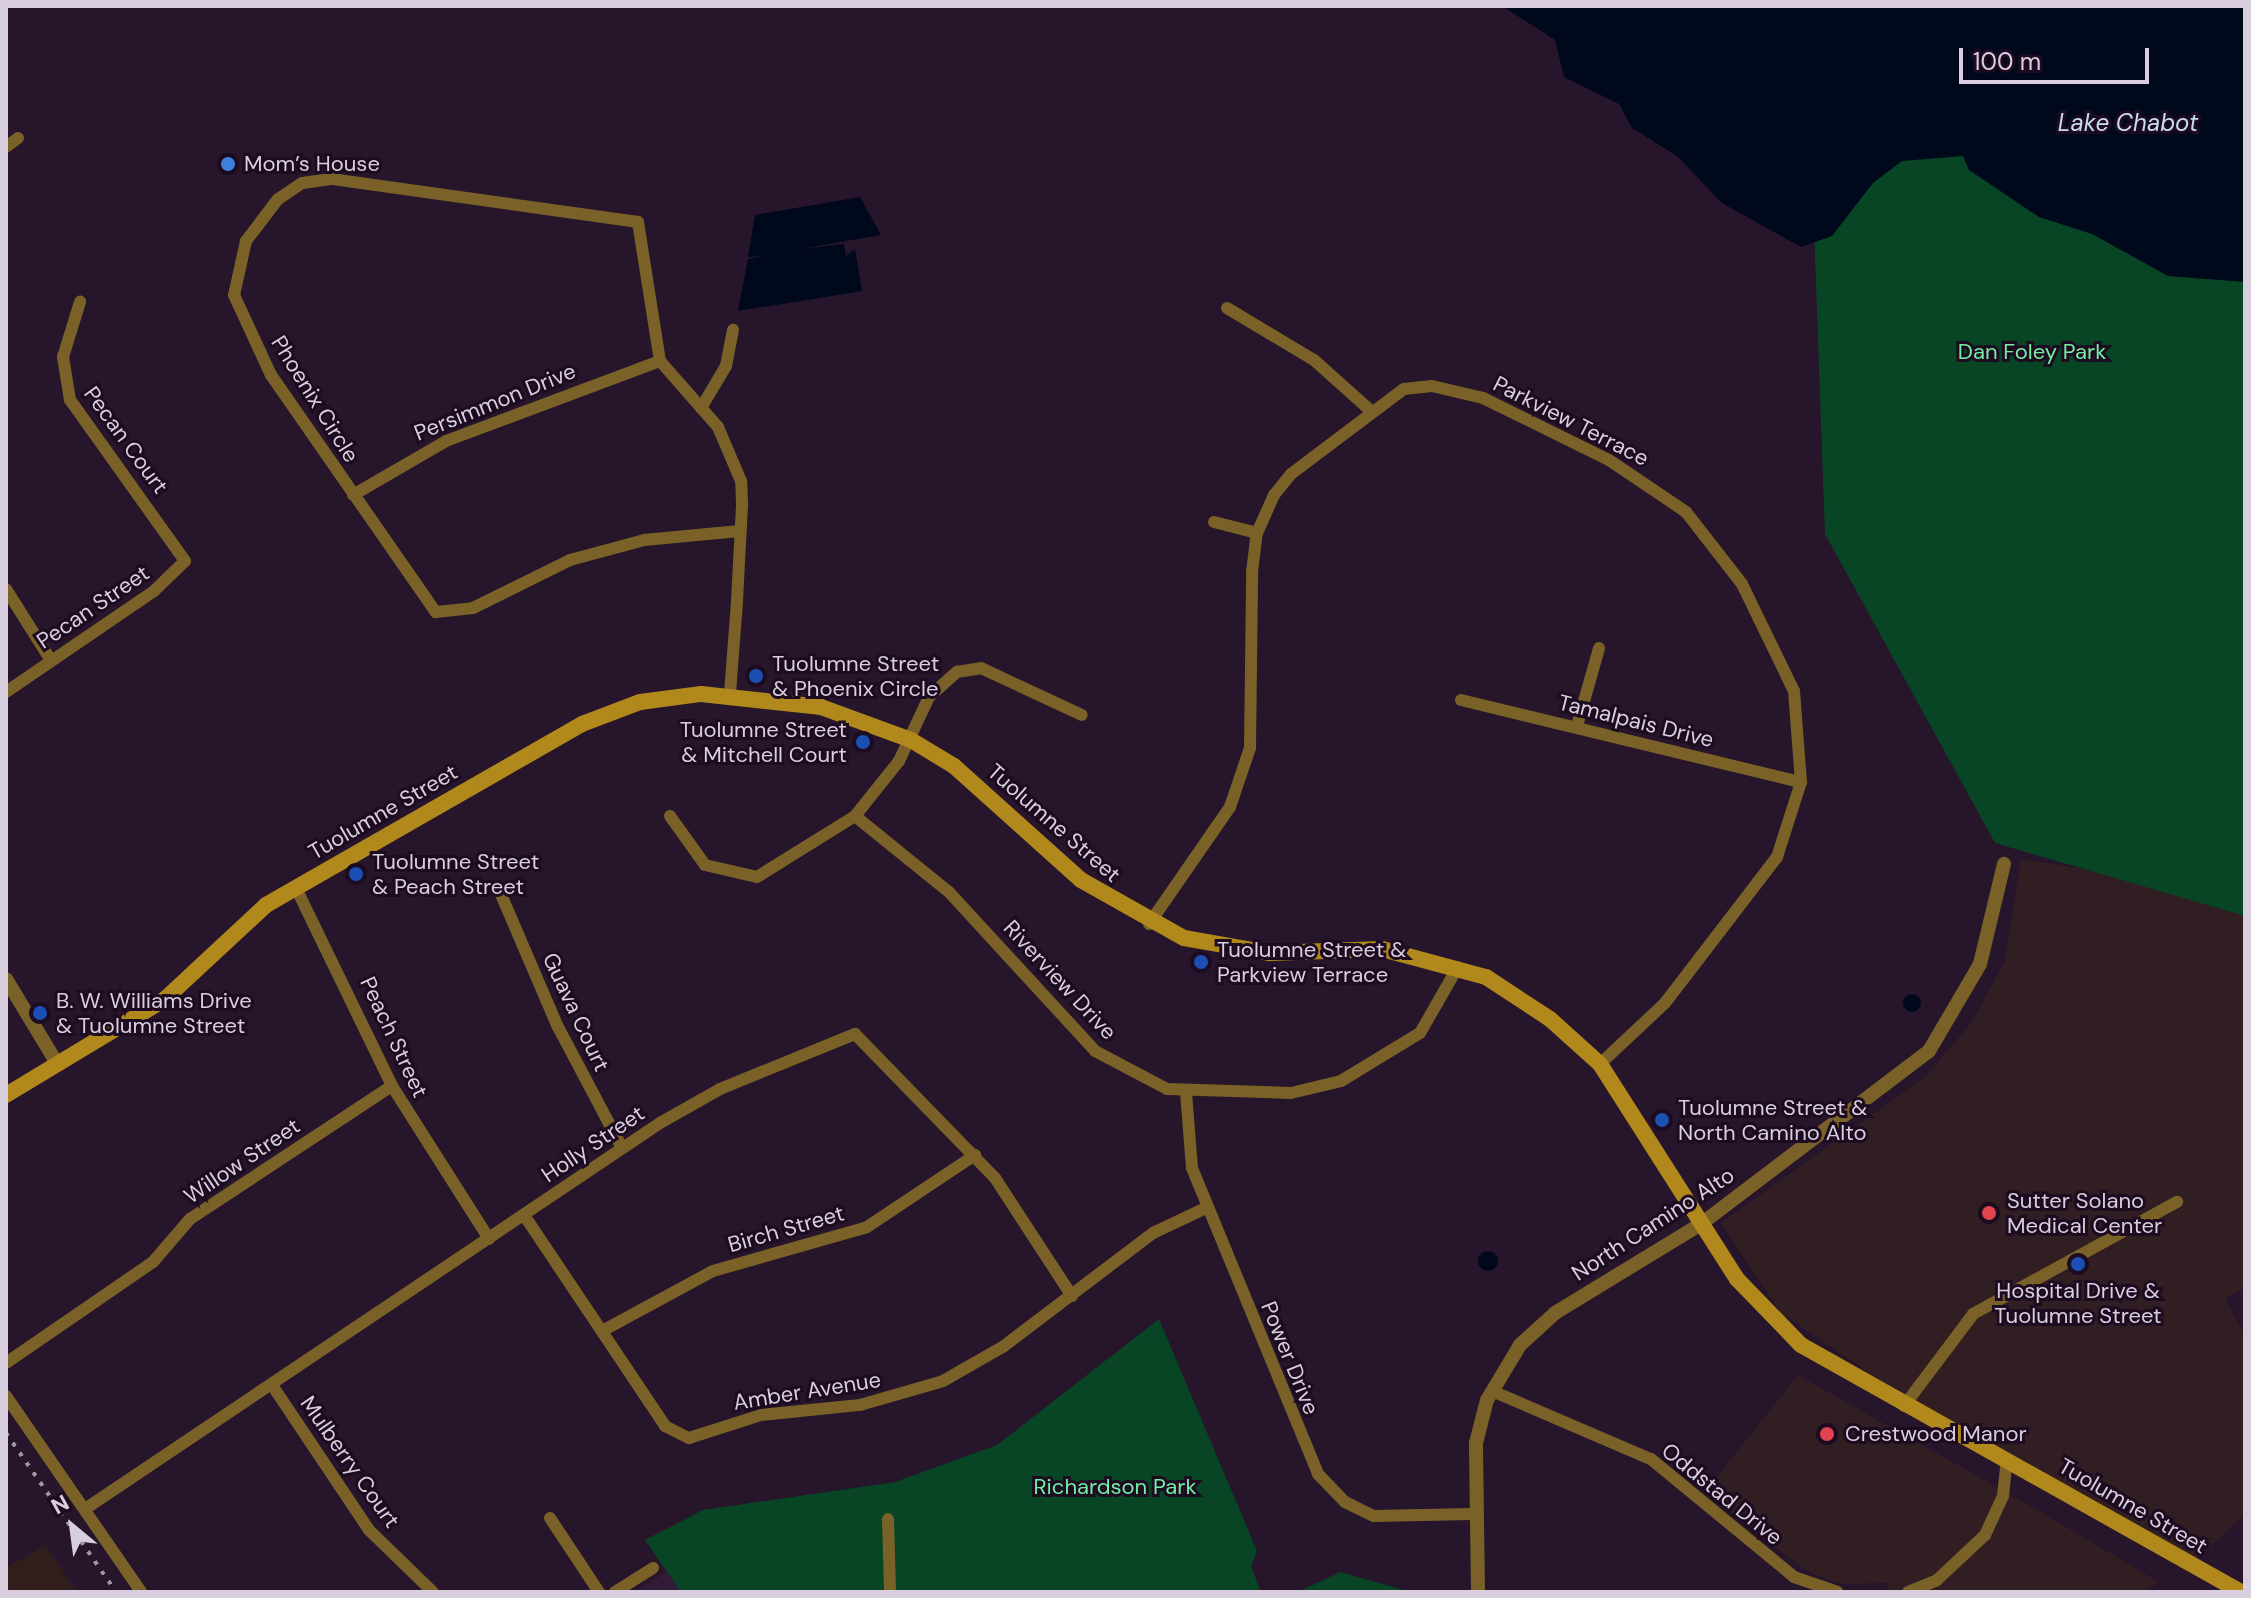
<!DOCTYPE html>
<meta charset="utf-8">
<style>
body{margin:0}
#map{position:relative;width:2251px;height:1598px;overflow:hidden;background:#26152b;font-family:"DM Sans",sans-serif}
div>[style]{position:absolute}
.built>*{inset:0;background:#311b37}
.industrial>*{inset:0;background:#311e1c}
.medical>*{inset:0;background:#301e23}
.green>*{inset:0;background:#074525}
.water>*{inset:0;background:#00091b}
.round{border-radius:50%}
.minor>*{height:12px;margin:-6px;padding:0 6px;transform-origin:6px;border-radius:6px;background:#7a6127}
.tertiary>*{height:14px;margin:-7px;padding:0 7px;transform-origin:7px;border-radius:7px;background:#7a6127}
.secondary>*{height:16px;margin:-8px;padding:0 8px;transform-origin:8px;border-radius:8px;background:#b1881c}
.rail>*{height:4px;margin-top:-2px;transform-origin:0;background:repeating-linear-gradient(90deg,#a094a5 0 4px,transparent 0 12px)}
.dots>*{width:22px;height:22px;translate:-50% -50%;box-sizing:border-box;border:4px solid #1c0b21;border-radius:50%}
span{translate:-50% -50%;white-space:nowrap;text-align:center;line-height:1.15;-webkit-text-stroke:6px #1c0b21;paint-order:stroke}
.poi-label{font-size:22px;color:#d9cedd}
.left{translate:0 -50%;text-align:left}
.right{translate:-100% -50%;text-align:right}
.park-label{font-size:22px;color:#73eea3}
.street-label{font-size:22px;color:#d9cedd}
.water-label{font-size:24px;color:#c8dcec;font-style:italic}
.frame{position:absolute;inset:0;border:8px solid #d9cedd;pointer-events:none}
.north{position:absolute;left:32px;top:1486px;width:80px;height:80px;-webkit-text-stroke:6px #1c0b21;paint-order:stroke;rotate:331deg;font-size:22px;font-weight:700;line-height:32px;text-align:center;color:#d9cedd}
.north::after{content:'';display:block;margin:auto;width:28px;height:36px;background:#d9cedd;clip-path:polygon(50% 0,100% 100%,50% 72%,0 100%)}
.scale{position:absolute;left:1959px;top:48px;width:190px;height:36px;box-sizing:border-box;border:4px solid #d9cedd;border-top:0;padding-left:10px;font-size:24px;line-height:28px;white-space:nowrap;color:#d9cedd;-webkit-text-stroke:6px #1c0b21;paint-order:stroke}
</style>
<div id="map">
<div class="built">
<i style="clip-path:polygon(667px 1571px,681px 1592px,635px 1592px)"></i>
</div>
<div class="industrial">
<i style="clip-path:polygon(46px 1545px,77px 1592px,6px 1592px,6px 1567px)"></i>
</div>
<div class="medical">
<i style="clip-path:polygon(2021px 859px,2103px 872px,2245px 916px,2245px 1288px,2225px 1299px,2245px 1336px,2245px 1515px,2196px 1559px,1872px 1375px,1780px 1312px,1721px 1223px,1926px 1076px,1972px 1022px,2005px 961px)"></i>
<i style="clip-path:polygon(1798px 1375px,2034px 1508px,2159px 1582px,2145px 1592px,1889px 1592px,1887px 1583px,1841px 1584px,1807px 1571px,1704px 1493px)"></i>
</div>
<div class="green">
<i style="clip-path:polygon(1811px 143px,2245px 154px,2245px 916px,1995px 843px,1825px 534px)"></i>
<i style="clip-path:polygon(1159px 1319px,1257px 1551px,1251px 1566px,1261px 1592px,681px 1592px,645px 1540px,703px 1510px,895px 1482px,997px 1445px)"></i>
<i style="clip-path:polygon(1340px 1572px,1411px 1592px,1298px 1592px)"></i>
</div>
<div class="water">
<i style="clip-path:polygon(1502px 6px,2245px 6px,2245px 282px,2168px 276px,2092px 234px,2039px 217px,1969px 170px,1963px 156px,1902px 161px,1873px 183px,1832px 236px,1801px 247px,1722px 203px,1677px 156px,1632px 128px,1619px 104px,1564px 77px,1555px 40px)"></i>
<i style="clip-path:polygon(860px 197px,881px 235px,799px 249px,844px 244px,846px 256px,855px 249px,862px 291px,738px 311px,748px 259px,763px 256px,748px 257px,755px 215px)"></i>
<i class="round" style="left:1903px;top:994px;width:18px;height:18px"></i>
<i class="round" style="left:1478px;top:1251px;width:20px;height:20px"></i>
</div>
<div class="minor">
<i style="left:6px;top:147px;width:15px;rotate:-37deg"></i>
<i style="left:1227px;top:308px;width:101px;rotate:30.9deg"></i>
<i style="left:1314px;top:360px;width:75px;rotate:41.8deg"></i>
<i style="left:701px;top:408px;width:49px;rotate:-59.2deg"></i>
<i style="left:726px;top:366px;width:37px;rotate:-79deg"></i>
<i style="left:353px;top:495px;width:108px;rotate:-30.1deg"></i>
<i style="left:446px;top:441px;width:228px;rotate:-20.5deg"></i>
<i style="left:1214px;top:522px;width:44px;rotate:14.3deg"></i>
<i style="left:6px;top:589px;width:83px;rotate:57.8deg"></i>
<i style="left:6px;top:692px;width:179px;rotate:-34.3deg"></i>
<i style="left:154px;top:591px;width:43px;rotate:-44.1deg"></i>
<i style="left:185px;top:561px;width:198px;rotate:-125.5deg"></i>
<i style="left:70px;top:400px;width:44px;rotate:-99.2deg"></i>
<i style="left:63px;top:357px;width:58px;rotate:-72.8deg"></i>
<i style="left:730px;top:693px;width:92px;rotate:-85.6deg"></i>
<i style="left:737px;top:601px;width:97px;rotate:-87deg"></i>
<i style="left:742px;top:504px;width:23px;rotate:-92deg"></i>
<i style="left:741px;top:481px;width:59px;rotate:-113.1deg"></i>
<i style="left:718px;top:427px;width:88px;rotate:-131.3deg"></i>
<i style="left:660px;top:361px;width:141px;rotate:-99deg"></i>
<i style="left:638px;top:222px;width:310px;rotate:-172deg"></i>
<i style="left:331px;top:179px;width:29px;rotate:172deg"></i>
<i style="left:302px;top:183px;width:29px;rotate:146deg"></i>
<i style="left:278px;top:199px;width:53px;rotate:127.3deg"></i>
<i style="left:246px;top:241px;width:55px;rotate:102.5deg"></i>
<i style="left:234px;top:295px;width:88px;rotate:65.2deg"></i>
<i style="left:271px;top:375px;width:289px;rotate:55.2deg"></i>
<i style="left:436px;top:612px;width:37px;rotate:-6deg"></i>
<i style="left:473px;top:608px;width:108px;rotate:-26.3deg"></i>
<i style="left:570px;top:560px;width:77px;rotate:-15.1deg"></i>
<i style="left:644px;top:540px;width:96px;rotate:-5.4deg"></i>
<i style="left:1461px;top:700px;width:350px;rotate:13.6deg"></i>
<i style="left:1577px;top:726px;width:81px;rotate:-74.2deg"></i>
<i style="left:670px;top:816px;width:60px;rotate:54.5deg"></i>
<i style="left:705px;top:865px;width:53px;rotate:13deg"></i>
<i style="left:757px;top:877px;width:115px;rotate:-31.9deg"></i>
<i style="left:855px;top:816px;width:70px;rotate:-51.3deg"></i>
<i style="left:899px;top:761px;width:71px;rotate:-64.9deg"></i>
<i style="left:929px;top:697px;width:38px;rotate:-42deg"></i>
<i style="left:957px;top:672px;width:24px;rotate:-9deg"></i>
<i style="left:981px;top:668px;width:111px;rotate:25deg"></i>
<i style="left:855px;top:816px;width:121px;rotate:39deg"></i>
<i style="left:949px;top:892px;width:216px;rotate:47.4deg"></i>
<i style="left:1095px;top:1051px;width:81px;rotate:27.8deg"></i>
<i style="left:1167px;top:1089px;width:124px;rotate:1.8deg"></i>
<i style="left:1291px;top:1093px;width:51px;rotate:-13.5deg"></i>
<i style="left:1341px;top:1081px;width:92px;rotate:-31.3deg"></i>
<i style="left:1420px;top:1033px;width:76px;rotate:-60.1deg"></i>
<i style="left:296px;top:888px;width:220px;rotate:64.1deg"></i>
<i style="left:392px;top:1086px;width:181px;rotate:57.6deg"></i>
<i style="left:500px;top:892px;width:145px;rotate:66.8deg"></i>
<i style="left:557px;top:1025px;width:139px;rotate:62.1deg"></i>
<i style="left:1149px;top:924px;width:142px;rotate:-55.3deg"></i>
<i style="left:1230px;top:807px;width:62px;rotate:-71.3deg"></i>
<i style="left:1250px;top:748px;width:176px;rotate:-89.3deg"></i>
<i style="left:1252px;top:572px;width:39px;rotate:-83deg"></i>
<i style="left:1257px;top:533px;width:42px;rotate:-65.9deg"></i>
<i style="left:1274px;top:495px;width:27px;rotate:-51deg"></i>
<i style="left:1291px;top:474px;width:141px;rotate:-37deg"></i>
<i style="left:1404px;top:389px;width:28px;rotate:-6deg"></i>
<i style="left:1432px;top:386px;width:52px;rotate:13.2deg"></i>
<i style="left:1483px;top:398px;width:140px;rotate:26.2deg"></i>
<i style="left:1609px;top:460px;width:93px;rotate:34deg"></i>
<i style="left:1686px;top:512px;width:91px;rotate:52.1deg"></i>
<i style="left:1742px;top:584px;width:119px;rotate:64.1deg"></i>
<i style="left:1794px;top:691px;width:91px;rotate:85.6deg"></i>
<i style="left:1801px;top:782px;width:79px;rotate:107.7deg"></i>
<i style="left:1777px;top:857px;width:184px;rotate:127.5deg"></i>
<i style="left:1665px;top:1003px;width:89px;rotate:136.8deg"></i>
<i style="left:1186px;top:1093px;width:75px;rotate:85.4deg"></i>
<i style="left:1192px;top:1168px;width:331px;rotate:67.6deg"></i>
<i style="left:1318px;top:1474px;width:39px;rotate:46deg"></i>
<i style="left:1345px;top:1502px;width:32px;rotate:26deg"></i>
<i style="left:1374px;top:1516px;width:98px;rotate:-1.2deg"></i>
<i style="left:524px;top:1215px;width:254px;rotate:56.2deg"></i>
<i style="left:665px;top:1426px;width:27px;rotate:27deg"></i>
<i style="left:689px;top:1438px;width:76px;rotate:-17.7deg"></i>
<i style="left:761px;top:1415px;width:100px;rotate:-5.8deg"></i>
<i style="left:860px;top:1405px;width:86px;rotate:-16.1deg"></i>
<i style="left:943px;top:1381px;width:70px;rotate:-29.8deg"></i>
<i style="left:1004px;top:1346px;width:187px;rotate:-37.2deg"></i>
<i style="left:1153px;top:1233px;width:59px;rotate:-25.3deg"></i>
<i style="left:602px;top:1331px;width:126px;rotate:-28.4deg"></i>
<i style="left:713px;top:1271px;width:160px;rotate:-15.9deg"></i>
<i style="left:867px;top:1227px;width:130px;rotate:-33.7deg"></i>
<i style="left:6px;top:1363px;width:178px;rotate:-34.5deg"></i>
<i style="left:153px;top:1262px;width:57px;rotate:-49.3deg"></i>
<i style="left:190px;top:1219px;width:242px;rotate:-33.4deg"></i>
<i style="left:272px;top:1385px;width:174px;rotate:56.2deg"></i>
<i style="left:369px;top:1530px;width:89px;rotate:44.1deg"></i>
<i style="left:1492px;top:1391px;width:173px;rotate:23.2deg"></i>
<i style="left:1651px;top:1459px;width:185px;rotate:39.5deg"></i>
<i style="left:1794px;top:1577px;width:46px;rotate:18.8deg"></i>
<i style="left:6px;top:1396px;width:238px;rotate:55.4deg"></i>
<i style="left:1904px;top:1406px;width:115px;rotate:-53.1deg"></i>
<i style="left:1973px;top:1314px;width:233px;rotate:-28.8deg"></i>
<i style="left:85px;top:1509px;width:693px;rotate:-33.87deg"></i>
<i style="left:660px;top:1123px;width:69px;rotate:-29.5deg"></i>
<i style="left:720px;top:1089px;width:146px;rotate:-22.2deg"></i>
<i style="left:855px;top:1034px;width:201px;rotate:45.8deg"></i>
<i style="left:995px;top:1178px;width:141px;rotate:56.9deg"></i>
<i style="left:550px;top:1518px;width:89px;rotate:56.5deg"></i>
<i style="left:888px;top:1519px;width:73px;rotate:88.4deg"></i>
<i style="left:615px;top:1592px;width:45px;rotate:-32.3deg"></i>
<i style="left:1908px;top:1592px;width:31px;rotate:-22deg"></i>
<i style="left:1937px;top:1580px;width:66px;rotate:-43.2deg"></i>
<i style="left:1985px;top:1535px;width:43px;rotate:-65.2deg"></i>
<i style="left:2003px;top:1496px;width:36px;rotate:-84deg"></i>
</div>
<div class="tertiary">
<i style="left:6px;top:979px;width:100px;rotate:58.8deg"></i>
<i style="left:1478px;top:1592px;width:149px;rotate:-90.8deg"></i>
<i style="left:1476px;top:1443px;width:44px;rotate:-75.7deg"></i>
<i style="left:1487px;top:1400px;width:64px;rotate:-59deg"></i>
<i style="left:1520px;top:1345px;width:47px;rotate:-42.4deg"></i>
<i style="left:1555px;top:1313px;width:171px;rotate:-31.4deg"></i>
<i style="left:1701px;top:1224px;width:286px;rotate:-37.2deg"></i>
<i style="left:1929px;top:1051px;width:101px;rotate:-59.6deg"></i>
<i style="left:1980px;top:964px;width:103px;rotate:-76.5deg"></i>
</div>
<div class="secondary">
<i style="left:6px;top:1095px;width:186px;rotate:-31.1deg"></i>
<i style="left:165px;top:999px;width:138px;rotate:-42.9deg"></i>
<i style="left:266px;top:905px;width:364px;rotate:-29.8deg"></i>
<i style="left:582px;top:724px;width:62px;rotate:-20.8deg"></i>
<i style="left:640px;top:702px;width:62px;rotate:-7.5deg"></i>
<i style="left:701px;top:694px;width:121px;rotate:6.2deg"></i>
<i style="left:821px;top:707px;width:96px;rotate:20.1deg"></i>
<i style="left:911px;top:740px;width:50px;rotate:31.2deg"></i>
<i style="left:954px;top:766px;width:171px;rotate:41.9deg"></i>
<i style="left:1081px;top:880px;width:118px;rotate:29.4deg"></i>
<i style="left:1184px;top:938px;width:86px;rotate:10deg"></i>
<i style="left:1269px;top:953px;width:113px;rotate:-2deg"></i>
<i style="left:1382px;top:949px;width:108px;rotate:15.1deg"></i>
<i style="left:1486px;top:977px;width:77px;rotate:33.3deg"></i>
<i style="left:1550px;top:1019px;width:67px;rotate:42deg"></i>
<i style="left:1600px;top:1064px;width:255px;rotate:57.5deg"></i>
<i style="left:1737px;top:1279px;width:92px;rotate:45.9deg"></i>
<i style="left:1801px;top:1345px;width:505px;rotate:29.31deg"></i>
</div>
<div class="rail">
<i style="left:6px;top:1433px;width:193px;rotate:55.3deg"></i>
</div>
<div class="dots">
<i style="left:228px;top:164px;background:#3f7fe0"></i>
<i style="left:756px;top:676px;background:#1a4fb4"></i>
<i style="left:863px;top:742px;background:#1a4fb4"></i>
<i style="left:356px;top:874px;background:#1a4fb4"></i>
<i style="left:1201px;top:962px;background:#1a4fb4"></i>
<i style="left:40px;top:1013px;background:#1a4fb4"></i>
<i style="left:1662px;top:1120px;background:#1a4fb4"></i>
<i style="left:1989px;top:1213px;background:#e0444e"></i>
<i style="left:2078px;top:1264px;background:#1a4fb4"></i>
<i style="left:1827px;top:1434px;background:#e0444e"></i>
</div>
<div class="poi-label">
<span class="left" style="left:244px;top:164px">Mom’s House</span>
<span class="left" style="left:772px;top:676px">Tuolumne Street<br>&amp; Phoenix Circle</span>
<span class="right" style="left:847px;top:742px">Tuolumne Street<br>&amp; Mitchell Court</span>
<span class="left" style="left:372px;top:874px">Tuolumne Street<br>&amp; Peach Street</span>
<span class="left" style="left:1217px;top:962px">Tuolumne Street &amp;<br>Parkview Terrace</span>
<span class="left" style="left:56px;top:1013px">B. W. Williams Drive<br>&amp; Tuolumne Street</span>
<span class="left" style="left:1678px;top:1120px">Tuolumne Street &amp;<br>North Camino Alto</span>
<span class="left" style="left:2007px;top:1213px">Sutter Solano<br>Medical Center</span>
<span style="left:2078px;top:1303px">Hospital Drive &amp;<br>Tuolumne Street</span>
<span class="left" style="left:1845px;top:1434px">Crestwood Manor</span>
</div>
<div class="park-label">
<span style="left:2032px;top:352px">Dan Foley Park</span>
<span style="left:1115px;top:1487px">Richardson Park</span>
</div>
<div class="street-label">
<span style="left:315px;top:399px;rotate:58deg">Phoenix Circle</span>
<span style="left:495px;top:402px;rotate:-22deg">Persimmon Drive</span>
<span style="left:1571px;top:421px;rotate:27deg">Parkview Terrace</span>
<span style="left:126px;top:440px;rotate:54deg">Pecan Court</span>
<span style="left:93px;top:607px;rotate:-34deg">Pecan Street</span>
<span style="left:1636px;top:721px;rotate:14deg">Tamalpais Drive</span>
<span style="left:383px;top:812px;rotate:-30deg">Tuolumne Street</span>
<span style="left:1054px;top:823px;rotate:41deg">Tuolumne Street</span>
<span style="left:1060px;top:980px;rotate:47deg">Riverview Drive</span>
<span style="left:576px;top:1012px;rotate:65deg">Guava Court</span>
<span style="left:394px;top:1037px;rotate:65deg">Peach Street</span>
<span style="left:593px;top:1144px;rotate:-34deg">Holly Street</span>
<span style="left:242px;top:1161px;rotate:-34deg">Willow Street</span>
<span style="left:1653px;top:1224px;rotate:-33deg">North Camino Alto</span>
<span style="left:786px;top:1229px;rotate:-16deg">Birch Street</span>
<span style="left:1290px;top:1358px;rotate:68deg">Power Drive</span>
<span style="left:807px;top:1391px;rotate:-9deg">Amber Avenue</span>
<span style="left:350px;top:1462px;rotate:55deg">Mulberry Court</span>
<span style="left:1722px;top:1494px;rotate:39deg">Oddstad Drive</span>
<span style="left:2133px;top:1506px;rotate:30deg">Tuolumne Street</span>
</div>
<div class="water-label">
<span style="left:2128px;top:123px">Lake Chabot</span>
</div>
<div class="frame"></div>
<div class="north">N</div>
<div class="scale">100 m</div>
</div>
